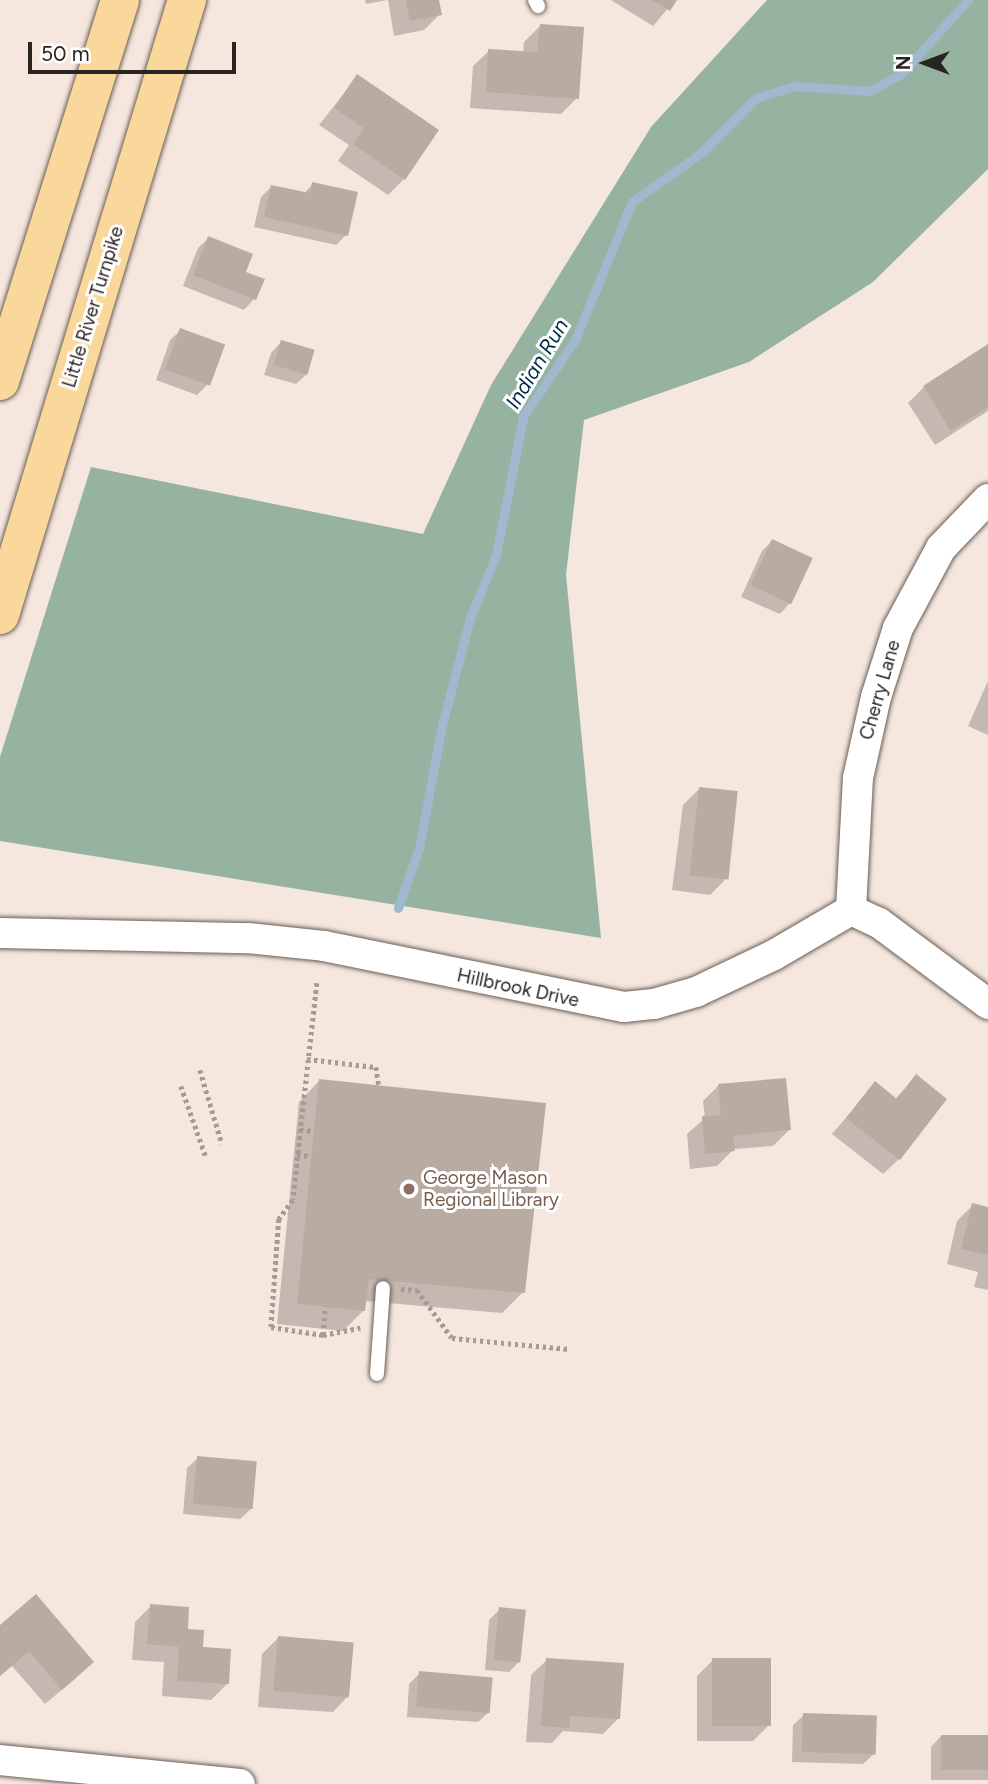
<!DOCTYPE html>
<style>
body{margin:0}
#map{position:relative;width:988px;height:1784px;overflow:hidden;background:#f5e7dd;font-family:Figtree,sans-serif}
div>[style]{position:absolute}
.forest>*{inset:0;background:#96b3a2}
.shadow>*{inset:0;background:#0003}
.stream>*{height:9px;margin:-4.5px;padding:0 4.5px;transform-origin:4.5px;border-radius:4.5px;background:#a0b9ce}
.building>*{inset:0;background:#b8aba1;transform-origin:0 0}
.path>*{height:4.5px;margin-top:-2.25px;transform-origin:0;background:repeating-linear-gradient(90deg,#a69b94 0 3.5px,transparent 0 7px)}
.roads{filter:drop-shadow(0 0 2px #6a5e56) drop-shadow(0 0 2px #6a5e56)}
.service>*{height:14px;margin:-7px;padding:0 7px;transform-origin:7px;border-radius:7px;background:#fff}
.minor>*{height:30px;margin:-15px;padding:0 15px;transform-origin:15px;border-radius:15px;background:#fff}
.primary>*{height:38px;margin:-19px;padding:0 19px;transform-origin:19px;border-radius:19px;background:#fad79a}
.dots>*{width:19px;height:19px;translate:-50% -50%;box-sizing:border-box;border:4px solid #fff;border-radius:50%}
span{translate:-50% -50%;white-space:nowrap;text-align:center;line-height:1.15;-webkit-text-stroke:6px #fff;paint-order:stroke}
.street-label{font-size:19px;color:#2a2421}
.education-label{font-size:19px;color:#785e54}
.left{translate:0 -50%;text-align:left}
.water-label{font-size:21px;color:#012d4b;font-style:italic}
.north{position:absolute;left:890px;top:28px;width:70px;height:70px;-webkit-text-stroke:5px #fff;paint-order:stroke;rotate:270deg;font-size:19px;font-weight:700;line-height:28px;text-align:center;color:#2a2421}
.north::after{content:'';display:block;margin:auto;width:24px;height:32px;background:#2a2421;clip-path:polygon(50% 0,100% 100%,50% 72%,0 100%)}
.scale{position:absolute;left:28px;top:42px;width:208px;height:32px;box-sizing:border-box;border:4px solid #2a2421;border-top:0;padding-left:9px;font-size:21px;line-height:24px;white-space:nowrap;color:#2a2421;-webkit-text-stroke:5px #fff;paint-order:stroke}
</style>
<div id="map">
<div class="forest">
<i style="clip-path:polygon(767px 0,988px 0,988px 169px,873px 282px,749px 362px,584px 420px,566px 575px,601px 938px,0 841px,0 757px,91px 467px,423px 534px,491px 385px,651px 127px)"></i>
</div>
<div class="shadow">
<i style="clip-path:polygon(365px 0,438px 0,440px 14px,424px 30px,394px 36px,388px 0,366px 4px)"></i>
<i style="clip-path:polygon(611px 0,675px 0,653px 26px)"></i>
<i style="clip-path:polygon(540px 26px,577px 98px,561px 114px,470px 108px,473px 66px,489px 51px,523px 53px,524px 42px)"></i>
<i style="clip-path:polygon(357px 77px,404px 179px,388px 195px,338px 161px,349px 145px,319px 125px)"></i>
<i style="clip-path:polygon(313px 184px,346px 235px,336px 245px,254px 227px,261px 197px,271px 187px,303px 194px)"></i>
<i style="clip-path:polygon(209px 238px,244px 273px,254px 299px,244px 310px,183px 286px,198px 248px)"></i>
<i style="clip-path:polygon(181px 330px,208px 384px,197px 395px,156px 380px,170px 340px)"></i>
<i style="clip-path:polygon(281px 342px,307px 374px,296px 384px,264px 375px,271px 353px)"></i>
<i style="clip-path:polygon(988px 346px,988px 411px,935px 445px,908px 403px,924px 387px)"></i>
<i style="clip-path:polygon(772px 541px,790px 603px,780px 614px,741px 597px,762px 551px)"></i>
<i style="clip-path:polygon(988px 681px,988px 735px,968px 726px)"></i>
<i style="clip-path:polygon(699px 789px,726px 879px,710px 895px,672px 890px,683px 805px)"></i>
<i style="clip-path:polygon(916px 1077px,899px 1159px,883px 1174px,832px 1134px,875px 1084px,895px 1099px)"></i>
<i style="clip-path:polygon(319px 1081px,523px 1292px,502px 1313px,365px 1301px,364px 1310px,343px 1331px,277px 1324px,299px 1102px)"></i>
<i style="clip-path:polygon(719px 1085px,789px 1130px,773px 1146px,734px 1149px,717px 1166px,690px 1169px,687px 1134px,705px 1118px,703px 1101px)"></i>
<i style="clip-path:polygon(973px 1205px,988px 1209px,988px 1290px,974px 1287px,978px 1272px,947px 1264px,957px 1221px)"></i>
<i style="clip-path:polygon(198px 1458px,251px 1509px,240px 1519px,183px 1514px,187px 1468px)"></i>
<i style="clip-path:polygon(151px 1606px,186px 1631px,227px 1684px,211px 1700px,162px 1696px,164px 1662px,132px 1660px,135px 1622px)"></i>
<i style="clip-path:polygon(500px 1609px,520px 1661px,509px 1672px,485px 1670px,489px 1620px)"></i>
<i style="clip-path:polygon(0 1627px,76px 1678px,45px 1704px,12px 1666px,0 1676px)"></i>
<i style="clip-path:polygon(278px 1638px,348px 1696px,333px 1712px,258px 1707px,262px 1654px)"></i>
<i style="clip-path:polygon(547px 1660px,619px 1718px,603px 1734px,563px 1731px,552px 1743px,526px 1742px,531px 1675px)"></i>
<i style="clip-path:polygon(713px 1660px,769px 1725px,753px 1741px,697px 1741px,697px 1676px)"></i>
<i style="clip-path:polygon(420px 1673px,489px 1712px,478px 1722px,407px 1717px,409px 1684px)"></i>
<i style="clip-path:polygon(804px 1715px,874px 1754px,863px 1764px,792px 1762px,793px 1725px)"></i>
<i style="clip-path:polygon(941px 1736px,988px 1736px,988px 1780px,931px 1780px,931px 1747px)"></i>
</div>
<div class="stream">
<i style="left:398px;top:908px;width:64px;rotate:-70.7deg"></i>
<i style="left:419px;top:848px;width:125px;rotate:-79.4deg"></i>
<i style="left:442px;top:725px;width:111px;rotate:-75.3deg"></i>
<i style="left:470px;top:618px;width:68px;rotate:-67.6deg"></i>
<i style="left:496px;top:555px;width:141px;rotate:-78.9deg"></i>
<i style="left:523px;top:417px;width:93px;rotate:-56deg"></i>
<i style="left:575px;top:340px;width:149px;rotate:-67.6deg"></i>
<i style="left:632px;top:202px;width:86px;rotate:-35.5deg"></i>
<i style="left:702px;top:152px;width:76px;rotate:-45deg"></i>
<i style="left:756px;top:98px;width:41px;rotate:-17.1deg"></i>
<i style="left:795px;top:86px;width:75px;rotate:3.8deg"></i>
<i style="left:870px;top:91px;width:37px;rotate:-29deg"></i>
<i style="left:902px;top:73px;width:98px;rotate:-47.9deg"></i>
</div>
<div class="building">
<i style="clip-path:polygon(406px 0,439px 0,442px 15px,410px 21px)"></i>
<i style="clip-path:polygon(652px 0,677px 0,670px 11px)"></i>
<i style="clip-path:polygon(540px 24px,584px 27px,579px 99px,486px 92px,488px 49px,537px 52px)"></i>
<i style="clip-path:polygon(357px 74px,439px 130px,405px 180px,353px 144px,364px 128px,334px 108px)"></i>
<i style="clip-path:polygon(312px 182px,358px 192px,348px 236px,264px 217px,271px 185px,310px 193px)"></i>
<i style="clip-path:polygon(208px 236px,253px 254px,246px 272px,265px 279px,256px 300px,193px 275px)"></i>
<i style="left:180px;top:328px;width:48px;height:44px;rotate:20deg"></i>
<i style="left:281px;top:340px;width:35px;height:26px;rotate:16deg"></i>
<i style="clip-path:polygon(988px 344px,988px 407px,951px 431px,923px 386px)"></i>
<i style="left:772px;top:539px;width:45px;height:51px;rotate:25deg"></i>
<i style="left:699px;top:787px;width:39px;height:89px;rotate:6deg"></i>
<i style="clip-path:polygon(916px 1074px,947px 1099px,900px 1160px,846px 1118px,875px 1081px,897px 1099px)"></i>
<i style="clip-path:polygon(786px 1078px,791px 1130px,733px 1136px,735px 1151px,705px 1154px,702px 1116px,721px 1115px,718px 1084px)"></i>
<i style="clip-path:polygon(319px 1079px,546px 1103px,525px 1293px,369px 1279px,365px 1311px,297px 1304px)"></i>
<i style="clip-path:polygon(972px 1203px,988px 1207px,988px 1255px,961px 1249px)"></i>
<i style="left:197px;top:1456px;width:60px;height:48px;rotate:5deg"></i>
<i style="clip-path:polygon(36px 1594px,94px 1662px,62px 1690px,29px 1651px,0 1676px,0 1625px)"></i>
<i style="clip-path:polygon(150px 1604px,189px 1607px,188px 1629px,204px 1630px,203px 1647px,231px 1649px,229px 1684px,177px 1681px,179px 1647px,147px 1644px)"></i>
<i style="left:499px;top:1607px;width:27px;height:53px;rotate:6deg"></i>
<i style="left:278px;top:1636px;width:76px;height:55px;rotate:5deg"></i>
<i style="clip-path:polygon(546px 1658px,624px 1663px,620px 1719px,570px 1716px,569px 1728px,541px 1726px)"></i>
<i style="left:712px;top:1658px;width:59px;height:68px"></i>
<i style="left:419px;top:1671px;width:74px;height:36px;rotate:5deg"></i>
<i style="left:803px;top:1713px;width:74px;height:39px;rotate:2deg"></i>
<i style="left:941px;top:1735px;width:47px;height:35px"></i>
</div>
<div class="path">
<i style="left:317px;top:983px;width:218px;rotate:96.3deg"></i>
<i style="left:293px;top:1200px;width:24px;rotate:126deg"></i>
<i style="left:279px;top:1219px;width:108px;rotate:94.2deg"></i>
<i style="left:271px;top:1327px;width:53px;rotate:8.7deg"></i>
<i style="left:323px;top:1335px;width:29px;rotate:-86deg"></i>
<i style="left:307px;top:1059px;width:69px;rotate:6.6deg"></i>
<i style="left:376px;top:1067px;width:19px;rotate:81deg"></i>
<i style="left:200px;top:1070px;width:77px;rotate:73.4deg"></i>
<i style="left:181px;top:1086px;width:75px;rotate:70.6deg"></i>
<i style="left:300px;top:1130px;width:14px;rotate:4deg"></i>
<i style="left:297px;top:1155px;width:14px;rotate:4deg"></i>
<i style="left:401px;top:1289px;width:16px;rotate:4deg"></i>
<i style="left:417px;top:1290px;width:59px;rotate:53.9deg"></i>
<i style="left:452px;top:1338px;width:118px;rotate:5.4deg"></i>
<i style="left:323px;top:1335px;width:38px;rotate:-11deg"></i>
</div>
<div class="roads">
<div class="service">
<i style="left:535px;top:0;width:7px;rotate:63deg"></i>
<i style="left:377px;top:1374px;width:86px;rotate:-86deg"></i>
</div>
<div class="minor">
<i style="left:851px;top:910px;width:132px;rotate:-87deg"></i>
<i style="left:858px;top:778px;width:83px;rotate:-77.5deg"></i>
<i style="left:876px;top:697px;width:72px;rotate:-72.3deg"></i>
<i style="left:898px;top:628px;width:91px;rotate:-61.7deg"></i>
<i style="left:941px;top:548px;width:68px;rotate:-46.2deg"></i>
<i style="left:851px;top:910px;width:31px;rotate:25deg"></i>
<i style="left:879px;top:923px;width:136px;rotate:36.6deg"></i>
<i style="left:0;top:933px;width:248px;rotate:1.2deg"></i>
<i style="left:248px;top:938px;width:76px;rotate:6deg"></i>
<i style="left:324px;top:946px;width:306px;rotate:11.5deg"></i>
<i style="left:624px;top:1007px;width:30px;rotate:-6deg"></i>
<i style="left:654px;top:1004px;width:44px;rotate:-15.9deg"></i>
<i style="left:696px;top:992px;width:86px;rotate:-25.4deg"></i>
<i style="left:774px;top:955px;width:89px;rotate:-30.3deg"></i>
<i style="left:0;top:1760px;width:241px;rotate:5.7deg"></i>
</div>
<div class="primary">
<i style="left:0;top:381px;width:399px;rotate:-72.5deg"></i>
<i style="left:0;top:615px;width:643px;rotate:-73.09deg"></i>
</div>
</div>
<div class="dots">
<i style="left:409px;top:1189px;background:#8d6e63"></i>
</div>
<div class="street-label">
<span style="left:93px;top:307px;rotate:-73deg">Little River Turnpike</span>
<span style="left:880px;top:690px;rotate:-74deg">Cherry Lane</span>
<span style="left:518px;top:988px;rotate:12deg">Hillbrook Drive</span>
</div>
<div class="education-label">
<span class="left" style="left:423px;top:1189px">George Mason<br>Regional Library</span>
</div>
<div class="water-label">
<span style="left:537px;top:364px;rotate:-59deg">Indian Run</span>
</div>
<div class="north">N</div>
<div class="scale">50 m</div>
</div>
